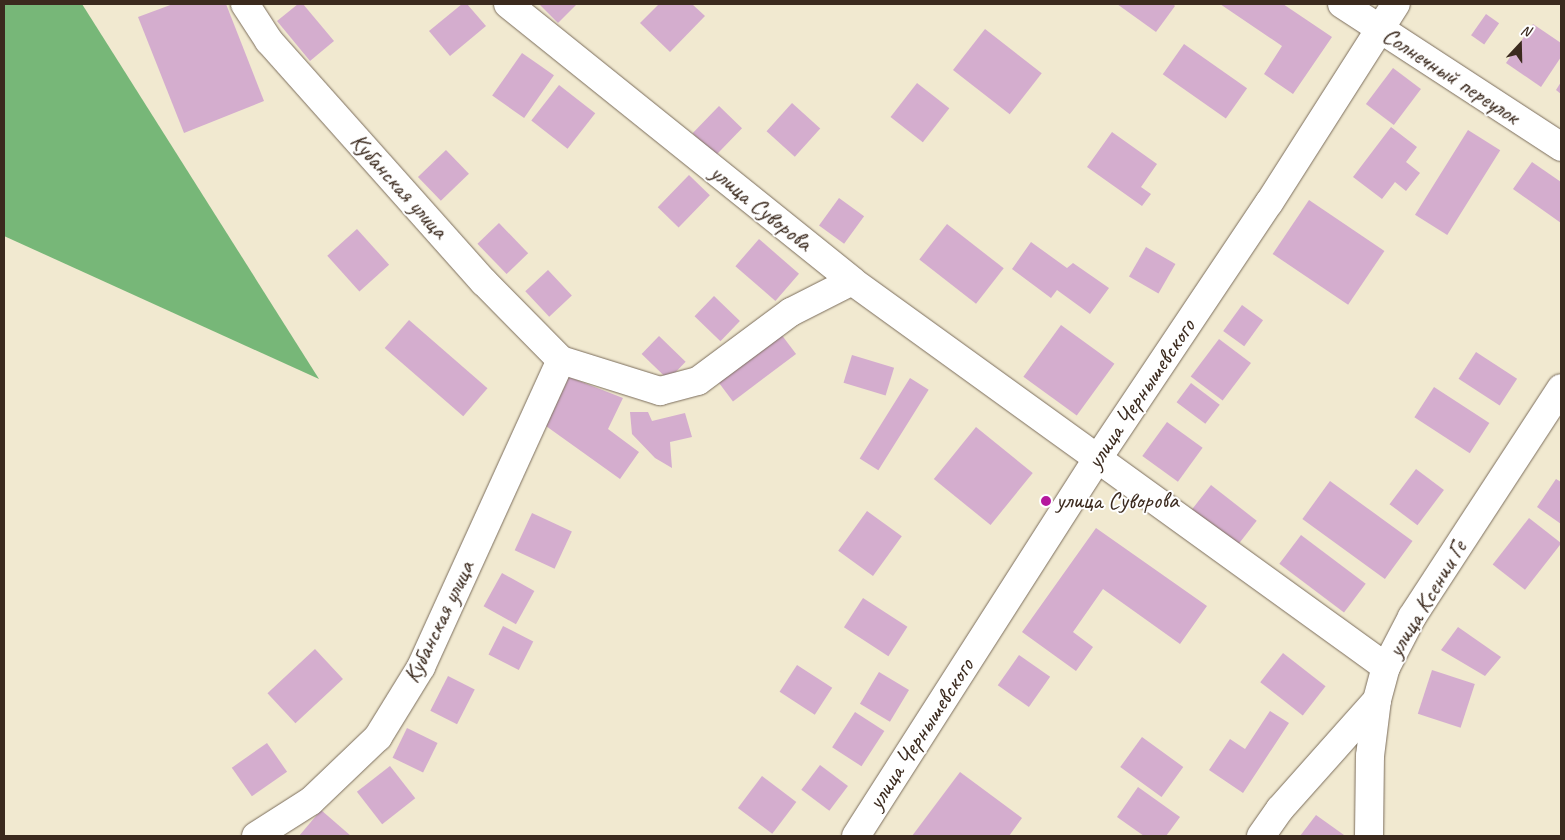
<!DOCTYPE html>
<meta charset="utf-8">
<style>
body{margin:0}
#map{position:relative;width:1565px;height:840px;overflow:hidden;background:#f1e9d0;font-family:Caveat,sans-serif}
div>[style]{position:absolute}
.forest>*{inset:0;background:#77b778}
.building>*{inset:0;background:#d4adce;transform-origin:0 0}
.roads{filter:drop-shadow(0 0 1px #7b6d5c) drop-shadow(0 0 1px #7b6d5c)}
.minor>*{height:28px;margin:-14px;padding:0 14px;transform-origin:14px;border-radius:14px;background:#fff}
.dots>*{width:14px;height:14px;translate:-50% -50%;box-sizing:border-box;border:2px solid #fff;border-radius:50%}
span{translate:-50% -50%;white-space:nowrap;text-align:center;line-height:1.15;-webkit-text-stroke:4px #fff;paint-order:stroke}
.street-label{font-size:24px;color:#3b2a1e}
.poi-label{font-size:24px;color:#3b2a1e}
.left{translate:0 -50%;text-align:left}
.frame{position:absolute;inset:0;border:5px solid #3b2a1e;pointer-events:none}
.north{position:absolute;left:1495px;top:20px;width:50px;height:50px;-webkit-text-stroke:4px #fff;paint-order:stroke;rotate:21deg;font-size:14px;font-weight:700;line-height:20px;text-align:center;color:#3b2a1e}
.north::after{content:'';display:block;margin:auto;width:18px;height:22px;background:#3b2a1e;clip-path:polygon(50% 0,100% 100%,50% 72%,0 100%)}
</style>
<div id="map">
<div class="forest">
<i style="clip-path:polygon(4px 4px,82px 4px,319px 379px,4px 236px)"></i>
</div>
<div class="building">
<i style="clip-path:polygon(173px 4px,226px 4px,264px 101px,184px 133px,138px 17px)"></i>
<i style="clip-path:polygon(298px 4px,303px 4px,334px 41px,310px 61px,277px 21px)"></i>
<i style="clip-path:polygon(462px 4px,467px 4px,486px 26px,450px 56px,429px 31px)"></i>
<i style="clip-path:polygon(539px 4px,577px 4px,558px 23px)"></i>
<i style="clip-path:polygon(659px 4px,692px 4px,705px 16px,670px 52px,640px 23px)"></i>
<i style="clip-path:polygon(1117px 4px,1173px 4px,1175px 6px,1156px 32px)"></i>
<i style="clip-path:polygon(1220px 4px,1283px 4px,1332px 37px,1293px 94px,1264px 74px,1282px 46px)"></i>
<i style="left:1486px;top:14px;width:16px;height:26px;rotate:35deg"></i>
<i style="clip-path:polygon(1533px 24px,1561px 43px,1561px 57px,1541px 87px,1506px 63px)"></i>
<i style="left:985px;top:29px;width:72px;height:52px;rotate:38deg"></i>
<i style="left:1184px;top:44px;width:77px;height:37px;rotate:35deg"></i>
<i style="left:522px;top:53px;width:39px;height:52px;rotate:35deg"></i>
<i style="left:1393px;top:68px;width:35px;height:45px;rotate:37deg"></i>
<i style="clip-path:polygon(1561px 82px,1561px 94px,1556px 90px)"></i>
<i style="left:917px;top:83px;width:41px;height:43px;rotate:38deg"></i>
<i style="left:559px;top:85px;width:46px;height:45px;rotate:38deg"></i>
<i style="left:792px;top:103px;width:38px;height:38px;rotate:42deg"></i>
<i style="left:719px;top:106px;width:32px;height:38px;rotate:44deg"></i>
<i style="clip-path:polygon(1391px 127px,1417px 147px,1406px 162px,1420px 173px,1406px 191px,1395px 182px,1382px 199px,1353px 177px)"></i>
<i style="left:1468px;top:130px;width:38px;height:100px;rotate:32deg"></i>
<i style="clip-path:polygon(1112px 132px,1157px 164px,1141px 187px,1151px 194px,1142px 206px,1087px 167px)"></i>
<i style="left:446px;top:150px;width:33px;height:39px;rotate:46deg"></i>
<i style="clip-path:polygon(1532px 162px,1561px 182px,1561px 223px,1513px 189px)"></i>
<i style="left:689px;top:175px;width:29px;height:45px;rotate:44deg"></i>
<i style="left:839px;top:198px;width:31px;height:34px;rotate:36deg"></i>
<i style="left:1309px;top:200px;width:91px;height:65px;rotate:34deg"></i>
<i style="left:499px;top:223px;width:42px;height:30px;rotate:46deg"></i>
<i style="left:947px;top:224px;width:72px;height:45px;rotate:38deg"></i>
<i style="left:357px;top:229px;width:48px;height:40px;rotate:48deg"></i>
<i style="left:759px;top:239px;width:53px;height:36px;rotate:41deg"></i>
<i style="clip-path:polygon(1031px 242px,1067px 268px,1073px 263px,1109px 288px,1090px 314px,1057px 290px,1051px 298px,1012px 269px)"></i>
<i style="left:1146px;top:247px;width:34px;height:34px;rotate:30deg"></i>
<i style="left:548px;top:270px;width:35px;height:31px;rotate:47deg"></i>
<i style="left:714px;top:296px;width:36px;height:28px;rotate:44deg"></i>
<i style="left:1242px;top:305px;width:26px;height:32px;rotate:36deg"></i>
<i style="left:409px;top:320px;width:104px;height:37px;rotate:41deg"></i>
<i style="left:1061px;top:325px;width:66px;height:64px;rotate:36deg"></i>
<i style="left:778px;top:330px;width:30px;height:79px;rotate:53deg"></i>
<i style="left:659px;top:336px;width:37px;height:25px;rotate:44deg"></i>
<i style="left:1219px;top:339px;width:40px;height:47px;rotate:37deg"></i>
<i style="left:1476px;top:352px;width:49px;height:32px;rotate:33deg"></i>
<i style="left:852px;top:355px;width:44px;height:29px;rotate:17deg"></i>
<i style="clip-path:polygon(569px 377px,623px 398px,608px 429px,639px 452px,620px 479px,546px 426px)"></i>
<i style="left:910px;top:378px;width:22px;height:95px;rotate:32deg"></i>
<i style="left:1191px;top:383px;width:36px;height:24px;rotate:37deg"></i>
<i style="left:1434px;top:387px;width:66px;height:36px;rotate:33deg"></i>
<i style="clip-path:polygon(630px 412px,648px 412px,652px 421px,685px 413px,692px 437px,670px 442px,672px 468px,655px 458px,632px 434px)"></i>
<i style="left:1167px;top:422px;width:44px;height:42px;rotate:36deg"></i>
<i style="left:976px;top:427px;width:73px;height:67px;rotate:39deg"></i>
<i style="left:1416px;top:469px;width:35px;height:44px;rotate:37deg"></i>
<i style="clip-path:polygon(1556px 479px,1561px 482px,1561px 524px,1537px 507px)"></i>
<i style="left:1330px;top:481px;width:102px;height:47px;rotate:36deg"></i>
<i style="left:1211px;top:485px;width:58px;height:31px;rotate:38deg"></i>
<i style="left:867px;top:511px;width:43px;height:49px;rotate:36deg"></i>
<i style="left:532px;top:513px;width:44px;height:41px;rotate:25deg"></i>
<i style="left:1529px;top:518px;width:41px;height:59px;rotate:38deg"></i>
<i style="clip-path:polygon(1096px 528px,1207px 606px,1180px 644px,1103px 589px,1073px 632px,1093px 647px,1076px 671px,1022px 632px)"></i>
<i style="left:1301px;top:535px;width:81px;height:36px;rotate:37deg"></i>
<i style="left:502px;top:573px;width:37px;height:38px;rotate:29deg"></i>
<i style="left:863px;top:598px;width:53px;height:35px;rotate:33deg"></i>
<i style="left:503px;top:626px;width:34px;height:32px;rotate:27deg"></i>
<i style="clip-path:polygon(1458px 627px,1501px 657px,1485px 676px,1441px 650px)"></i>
<i style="left:315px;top:649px;width:41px;height:65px;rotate:47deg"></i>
<i style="left:1283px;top:653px;width:54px;height:37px;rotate:38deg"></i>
<i style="left:1019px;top:655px;width:38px;height:37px;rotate:35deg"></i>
<i style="left:797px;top:665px;width:42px;height:32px;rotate:33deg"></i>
<i style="left:1432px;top:670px;width:45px;height:46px;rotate:18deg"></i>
<i style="left:879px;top:672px;width:35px;height:37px;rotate:31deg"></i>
<i style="left:448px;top:676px;width:30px;height:39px;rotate:27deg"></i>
<i style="clip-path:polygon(1270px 711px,1289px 723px,1243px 793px,1209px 770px,1230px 739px,1245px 749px)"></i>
<i style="left:855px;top:712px;width:35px;height:42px;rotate:33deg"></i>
<i style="left:407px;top:728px;width:34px;height:33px;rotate:26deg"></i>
<i style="left:1142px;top:737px;width:51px;height:37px;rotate:36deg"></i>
<i style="left:267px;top:743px;width:35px;height:43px;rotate:55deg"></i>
<i style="left:820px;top:765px;width:35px;height:31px;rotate:37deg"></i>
<i style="left:390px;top:766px;width:41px;height:42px;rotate:52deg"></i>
<i style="clip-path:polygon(960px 772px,1022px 818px,1009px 836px,912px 836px)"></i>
<i style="left:762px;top:776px;width:43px;height:40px;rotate:37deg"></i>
<i style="clip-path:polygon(1138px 787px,1180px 817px,1166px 836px,1144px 836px,1117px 817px)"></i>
<i style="clip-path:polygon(321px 810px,351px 836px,299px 836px)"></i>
<i style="clip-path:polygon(1316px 815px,1344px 835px,1343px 836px,1300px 836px)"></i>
</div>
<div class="roads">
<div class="minor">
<i style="left:245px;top:4px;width:44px;rotate:57deg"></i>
<i style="left:269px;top:41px;width:323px;rotate:48.3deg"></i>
<i style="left:484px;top:282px;width:110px;rotate:45.4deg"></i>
<i style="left:561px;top:360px;width:104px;rotate:17.4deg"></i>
<i style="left:660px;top:391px;width:39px;rotate:-15deg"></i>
<i style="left:698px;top:381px;width:116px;rotate:-36.6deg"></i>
<i style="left:791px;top:312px;width:68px;rotate:-26.9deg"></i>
<i style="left:508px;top:4px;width:442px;rotate:38.8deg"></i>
<i style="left:852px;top:281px;width:659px;rotate:35.86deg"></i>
<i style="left:1342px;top:4px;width:262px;rotate:33.1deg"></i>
<i style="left:256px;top:836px;width:65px;rotate:-32.5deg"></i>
<i style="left:311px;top:801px;width:93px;rotate:-43.7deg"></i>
<i style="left:378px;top:737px;width:82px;rotate:-58.4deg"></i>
<i style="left:421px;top:667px;width:337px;rotate:-65.5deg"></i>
<i style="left:856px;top:836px;width:445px;rotate:-57.4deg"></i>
<i style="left:1096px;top:461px;width:311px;rotate:-56.2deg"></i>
<i style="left:1269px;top:203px;width:236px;rotate:-57.5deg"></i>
<i style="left:1261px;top:836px;width:33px;rotate:-55deg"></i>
<i style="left:1280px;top:809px;width:146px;rotate:-48.3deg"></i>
<i style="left:1369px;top:836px;width:80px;rotate:-89.3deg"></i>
<i style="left:1370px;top:756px;width:56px;rotate:-82.9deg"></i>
<i style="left:1377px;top:700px;width:34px;rotate:-75deg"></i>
<i style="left:1386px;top:667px;width:56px;rotate:-62.5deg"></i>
<i style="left:1412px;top:617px;width:273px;rotate:-56.9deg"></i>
</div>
</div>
<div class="dots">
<i style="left:1046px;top:501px;background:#b5179e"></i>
</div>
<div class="street-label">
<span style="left:1451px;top:76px;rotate:33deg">Солнечный переулок</span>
<span style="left:399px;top:186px;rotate:48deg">Кубанская улица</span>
<span style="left:761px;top:208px;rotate:39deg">улица Суворова</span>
<span style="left:1141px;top:394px;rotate:-56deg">улица Чернышевского</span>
<span style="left:1427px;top:599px;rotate:-59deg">улица Ксении Ге</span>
<span style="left:439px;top:622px;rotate:-64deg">Кубанская улица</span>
<span style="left:921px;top:734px;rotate:-57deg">улица Чернышевского</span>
</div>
<div class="poi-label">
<span class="left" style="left:1056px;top:501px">улица Суворова</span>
</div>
<div class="frame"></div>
<div class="north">N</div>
</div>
